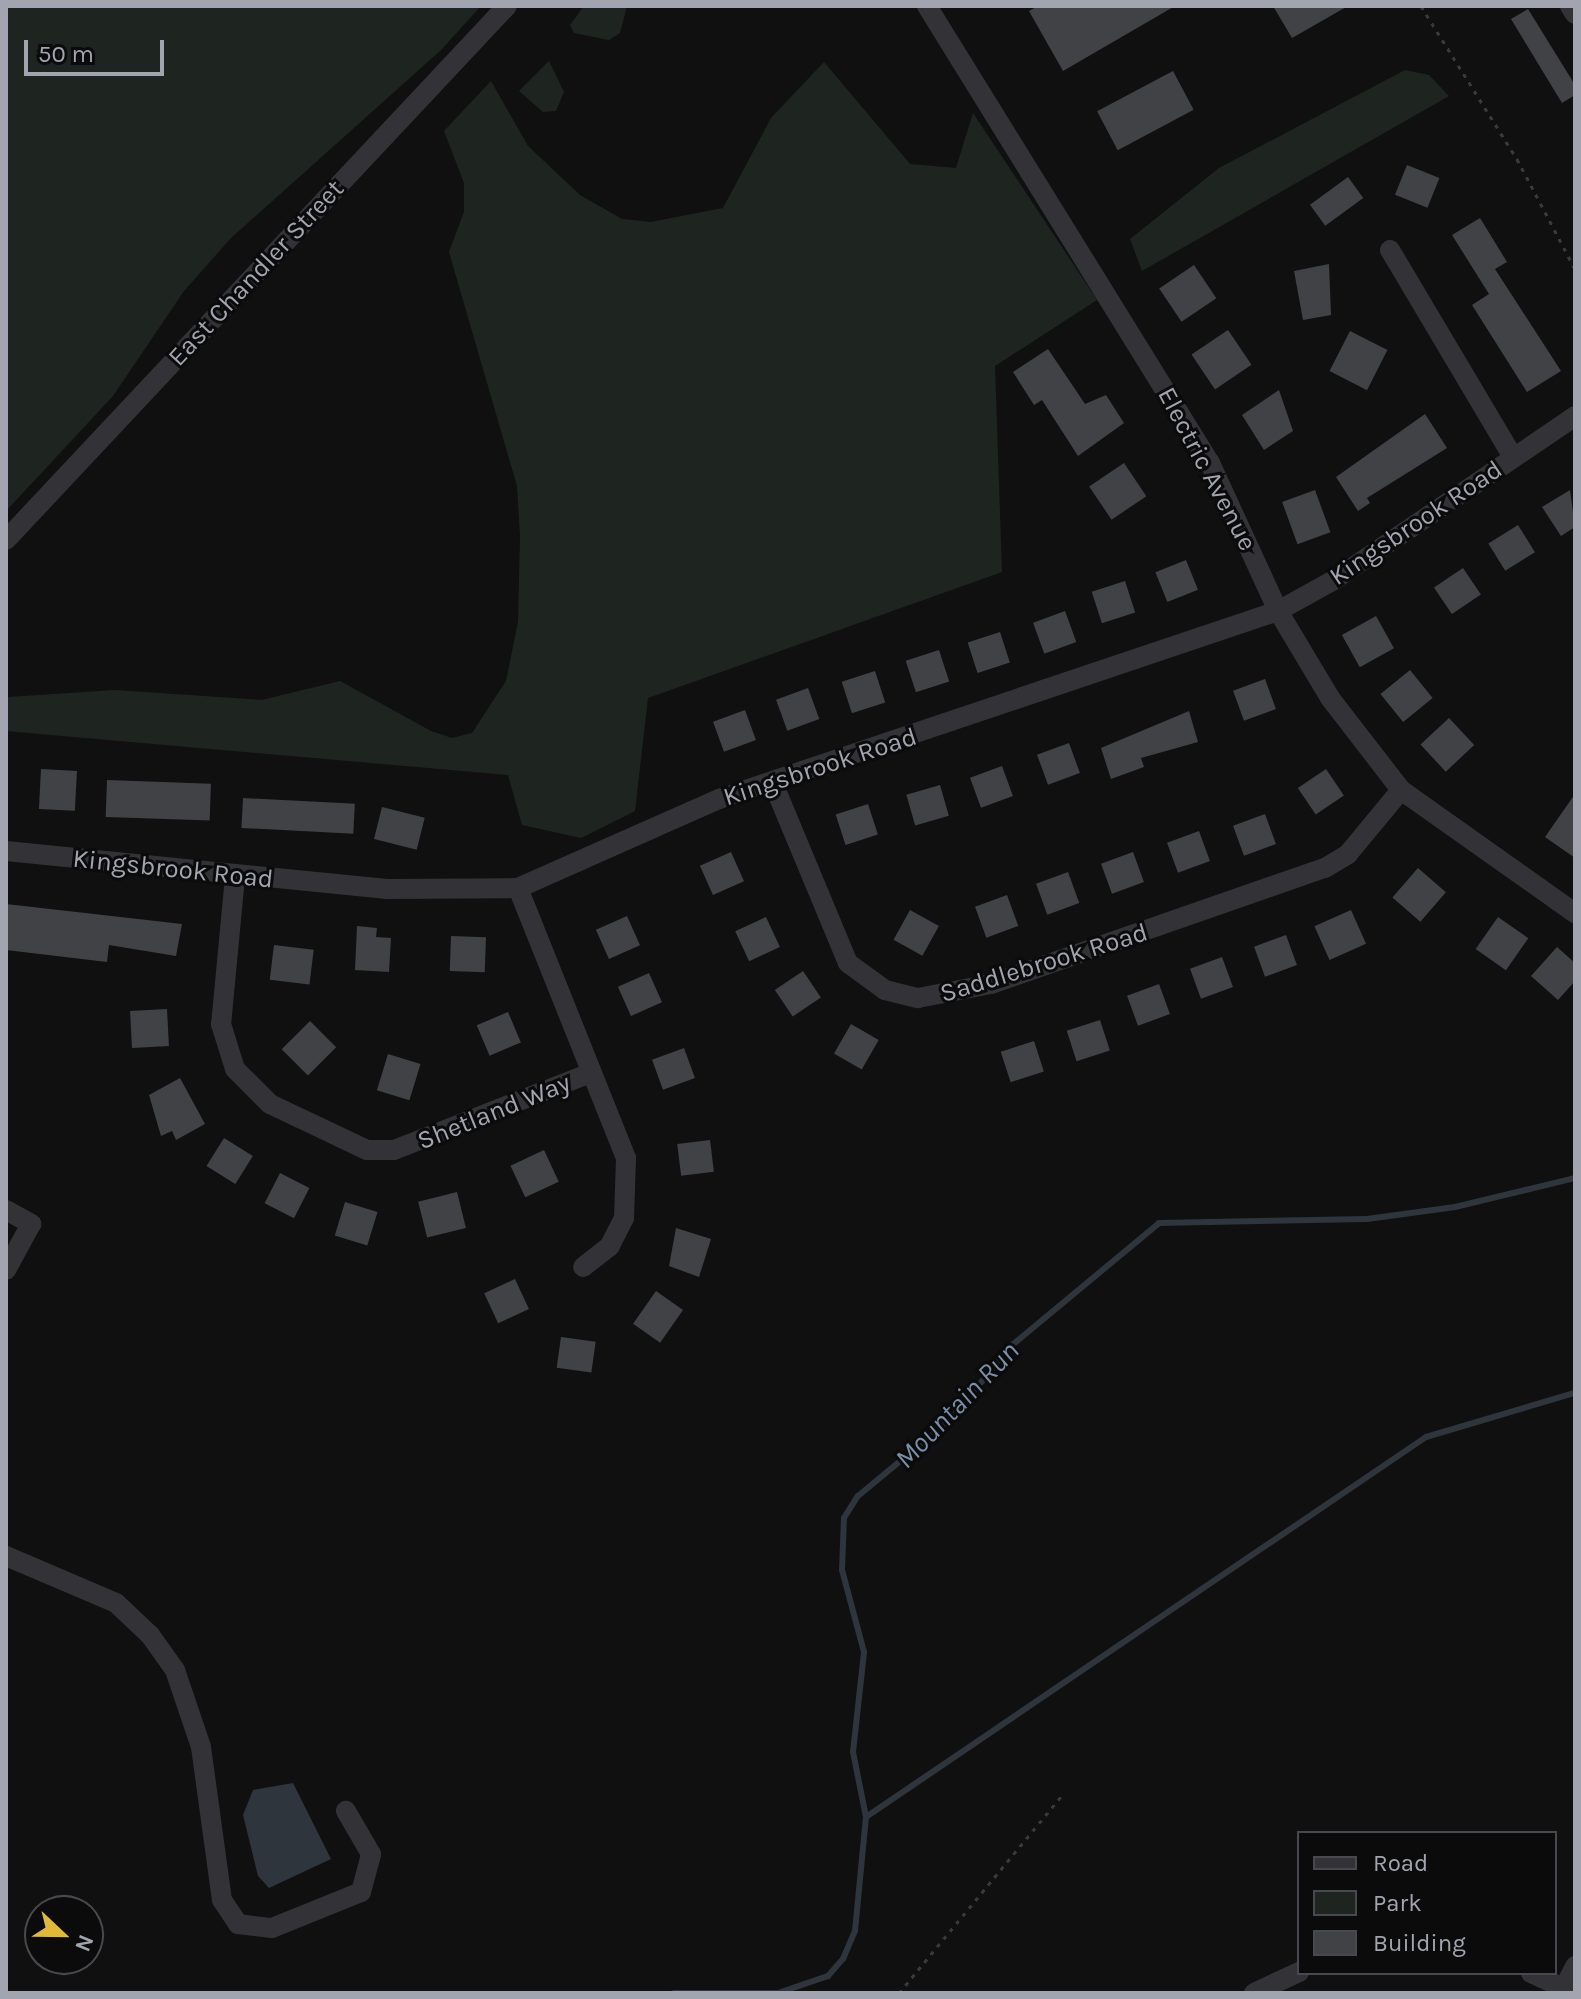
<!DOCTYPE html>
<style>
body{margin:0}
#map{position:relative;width:1581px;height:1999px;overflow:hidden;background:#101011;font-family:Karla,sans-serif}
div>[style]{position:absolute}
.green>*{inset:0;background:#1e2520}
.water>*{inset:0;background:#2e353c}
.stream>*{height:6px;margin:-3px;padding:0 3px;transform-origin:3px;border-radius:3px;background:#2e353c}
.building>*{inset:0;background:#414246;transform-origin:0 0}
.path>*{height:3px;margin-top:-1.5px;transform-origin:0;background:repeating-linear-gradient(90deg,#393a3e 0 4px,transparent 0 10px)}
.minor>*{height:20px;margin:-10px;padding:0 10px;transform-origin:10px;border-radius:10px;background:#333337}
span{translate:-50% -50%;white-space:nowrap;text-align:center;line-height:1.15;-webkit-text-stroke:6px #0b0b0c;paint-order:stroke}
.street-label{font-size:26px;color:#a2a5b0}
.water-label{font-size:28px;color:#7b8fa9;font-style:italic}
.frame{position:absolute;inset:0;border:8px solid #a2a5b0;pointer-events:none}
.legend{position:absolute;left:1297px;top:1831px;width:260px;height:144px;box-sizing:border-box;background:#0b0b0c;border:2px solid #47494e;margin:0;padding:10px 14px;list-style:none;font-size:24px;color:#a2a5b0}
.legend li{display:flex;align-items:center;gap:16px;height:40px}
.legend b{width:40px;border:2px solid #47494e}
.north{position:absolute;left:24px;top:1895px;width:80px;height:80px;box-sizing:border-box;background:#0b0b0c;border:2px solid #47494e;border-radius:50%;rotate:112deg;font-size:22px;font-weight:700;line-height:32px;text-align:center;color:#a2a5b0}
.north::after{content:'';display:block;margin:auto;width:28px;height:36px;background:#e0b939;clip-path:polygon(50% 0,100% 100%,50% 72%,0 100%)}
.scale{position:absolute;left:24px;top:40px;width:140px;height:36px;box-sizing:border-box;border:4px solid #a2a5b0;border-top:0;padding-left:10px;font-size:24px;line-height:28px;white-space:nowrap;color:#a2a5b0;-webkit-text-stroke:6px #0b0b0c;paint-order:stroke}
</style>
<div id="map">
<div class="green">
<i style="clip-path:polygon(6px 6px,481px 6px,441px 50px,231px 238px,184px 291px,113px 396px,6px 511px)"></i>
<i style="clip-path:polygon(584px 6px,627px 6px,620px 33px,609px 40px,574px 33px,570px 25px)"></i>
<i style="clip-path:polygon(549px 61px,564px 92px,556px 111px,543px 112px,519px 91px)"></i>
<i style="clip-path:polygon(824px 62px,910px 164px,956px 168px,973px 113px,1097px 300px,995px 366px,1002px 572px,648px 698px,635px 811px,581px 838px,522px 825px,508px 775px,6px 731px,8px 697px,115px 690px,262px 700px,340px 681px,431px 731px,452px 738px,472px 733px,506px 681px,518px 622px,520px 536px,517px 486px,449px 252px,464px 212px,464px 183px,444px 131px,491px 81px,528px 146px,580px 195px,622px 219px,651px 222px,723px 208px,771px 118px)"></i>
<i style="clip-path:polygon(1405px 70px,1429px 75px,1449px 96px,1142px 271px,1130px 239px,1219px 168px)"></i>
</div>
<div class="water">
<i style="clip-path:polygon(293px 1783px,331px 1859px,269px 1888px,258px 1876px,243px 1815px,253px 1790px)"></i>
</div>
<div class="stream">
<i style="left:866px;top:1817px;width:677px;rotate:-34.16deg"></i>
<i style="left:1426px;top:1437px;width:155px;rotate:-16.5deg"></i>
<i style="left:674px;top:1993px;width:104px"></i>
<i style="left:778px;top:1993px;width:53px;rotate:-18.8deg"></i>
<i style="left:828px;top:1976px;width:23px;rotate:-49deg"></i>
<i style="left:843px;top:1959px;width:30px;rotate:-67deg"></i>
<i style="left:855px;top:1931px;width:115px;rotate:-84.5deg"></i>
<i style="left:866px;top:1817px;width:66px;rotate:-101.3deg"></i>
<i style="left:853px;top:1752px;width:101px;rotate:-83.7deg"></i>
<i style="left:864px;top:1652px;width:85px;rotate:-105deg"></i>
<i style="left:842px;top:1570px;width:52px;rotate:-87.8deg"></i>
<i style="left:844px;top:1518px;width:26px;rotate:-58deg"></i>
<i style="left:858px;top:1496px;width:119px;rotate:-39.6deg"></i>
<i style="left:950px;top:1420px;width:96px;rotate:-50.5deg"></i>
<i style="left:1011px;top:1346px;width:192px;rotate:-39.7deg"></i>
<i style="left:1159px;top:1223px;width:208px;rotate:-1.1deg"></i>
<i style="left:1367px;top:1219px;width:89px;rotate:-7.8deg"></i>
<i style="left:1455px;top:1207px;width:123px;rotate:-13.6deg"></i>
</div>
<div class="building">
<i style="clip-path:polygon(1038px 6px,1175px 6px,1063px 71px,1029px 11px)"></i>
<i style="clip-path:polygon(1273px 6px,1348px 6px,1292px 38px)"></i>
<i style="clip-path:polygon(1528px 9px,1575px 85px,1575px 95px,1562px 103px,1511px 19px)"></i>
<i style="left:1173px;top:71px;width:44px;height:86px;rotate:62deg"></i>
<i style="left:1407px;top:165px;width:35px;height:32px;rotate:22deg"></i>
<i style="left:1348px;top:177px;width:26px;height:47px;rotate:54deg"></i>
<i style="clip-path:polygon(1480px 218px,1507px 262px,1495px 269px,1561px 371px,1527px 392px,1472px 305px,1489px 294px,1452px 235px)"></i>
<i style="clip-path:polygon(1329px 264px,1331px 315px,1303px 320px,1294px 271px)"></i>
<i style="left:1194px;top:265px;width:40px;height:42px;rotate:56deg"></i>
<i style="left:1228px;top:330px;width:42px;height:44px;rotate:56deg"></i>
<i style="left:1350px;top:331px;width:42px;height:45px;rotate:27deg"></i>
<i style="clip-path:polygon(1048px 349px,1085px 404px,1106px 395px,1124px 423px,1078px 456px,1042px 400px,1034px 405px,1013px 372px)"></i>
<i style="clip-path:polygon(1279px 390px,1293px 431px,1264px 450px,1242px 415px)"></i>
<i style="clip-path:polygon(1425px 414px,1447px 448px,1367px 498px,1370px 503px,1358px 511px,1336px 477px)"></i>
<i style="left:1124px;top:463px;width:40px;height:42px;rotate:56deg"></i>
<i style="left:1315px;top:490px;width:45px;height:35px;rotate:70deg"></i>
<i style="clip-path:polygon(1570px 490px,1575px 527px,1561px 536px,1542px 507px)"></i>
<i style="left:1518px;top:525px;width:32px;height:35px;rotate:58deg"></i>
<i style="left:1186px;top:560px;width:32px;height:33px;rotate:68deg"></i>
<i style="left:1463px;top:568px;width:32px;height:35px;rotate:56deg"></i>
<i style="left:1125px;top:581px;width:33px;height:35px;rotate:72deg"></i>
<i style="left:1065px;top:611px;width:33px;height:34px;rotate:70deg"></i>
<i style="left:1376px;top:616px;width:37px;height:39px;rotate:61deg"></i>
<i style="left:1000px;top:632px;width:32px;height:34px;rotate:72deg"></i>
<i style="left:939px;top:650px;width:33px;height:35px;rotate:72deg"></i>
<i style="left:1410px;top:670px;width:36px;height:38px;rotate:51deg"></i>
<i style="left:875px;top:671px;width:33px;height:35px;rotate:72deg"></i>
<i style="left:1265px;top:679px;width:32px;height:34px;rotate:70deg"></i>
<i style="left:808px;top:688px;width:33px;height:34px;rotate:70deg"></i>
<i style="left:745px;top:710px;width:32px;height:34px;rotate:70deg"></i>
<i style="clip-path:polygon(1189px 711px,1198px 742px,1141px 758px,1144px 767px,1111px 779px,1101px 748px)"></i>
<i style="left:1449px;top:718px;width:37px;height:39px;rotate:47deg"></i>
<i style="left:1069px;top:743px;width:32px;height:34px;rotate:70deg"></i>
<i style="left:1002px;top:766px;width:32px;height:34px;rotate:70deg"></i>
<i style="left:41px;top:769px;width:36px;height:40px;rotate:3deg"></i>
<i style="left:1326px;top:769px;width:32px;height:34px;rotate:56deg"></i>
<i style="left:107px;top:780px;width:104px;height:37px;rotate:2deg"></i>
<i style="left:940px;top:785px;width:32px;height:35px;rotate:74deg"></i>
<i style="clip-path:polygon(1575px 794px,1575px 858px,1545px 837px)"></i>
<i style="left:243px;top:798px;width:112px;height:30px;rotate:3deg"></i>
<i style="left:868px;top:804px;width:32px;height:34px;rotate:72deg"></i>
<i style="left:382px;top:807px;width:44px;height:33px;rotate:14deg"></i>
<i style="left:1265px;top:814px;width:32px;height:34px;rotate:70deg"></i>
<i style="left:1199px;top:831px;width:32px;height:34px;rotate:70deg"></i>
<i style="left:731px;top:852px;width:32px;height:34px;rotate:66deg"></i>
<i style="left:1133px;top:852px;width:32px;height:34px;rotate:70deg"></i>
<i style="left:1418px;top:868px;width:37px;height:39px;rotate:41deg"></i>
<i style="left:1068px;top:872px;width:33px;height:34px;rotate:70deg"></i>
<i style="left:1007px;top:895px;width:33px;height:34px;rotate:70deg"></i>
<i style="clip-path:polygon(6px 904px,182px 924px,176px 956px,109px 945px,107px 962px,6px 950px)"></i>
<i style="left:910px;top:910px;width:33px;height:34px;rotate:29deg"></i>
<i style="left:1351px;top:910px;width:37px;height:40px;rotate:66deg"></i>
<i style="left:627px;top:916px;width:32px;height:34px;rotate:66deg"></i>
<i style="left:766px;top:917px;width:33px;height:34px;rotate:65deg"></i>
<i style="left:1498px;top:917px;width:37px;height:39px;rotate:35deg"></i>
<i style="clip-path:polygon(357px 926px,377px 928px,376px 937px,391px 938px,389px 972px,355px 970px)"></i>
<i style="left:1286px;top:935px;width:32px;height:34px;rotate:70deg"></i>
<i style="left:451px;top:936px;width:35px;height:35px;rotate:2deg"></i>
<i style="left:274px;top:945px;width:40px;height:35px;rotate:7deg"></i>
<i style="clip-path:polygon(1557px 947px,1575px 963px,1575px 981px,1558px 1000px,1531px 976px)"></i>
<i style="left:1222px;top:957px;width:32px;height:34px;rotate:70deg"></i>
<i style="left:803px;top:971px;width:32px;height:34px;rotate:56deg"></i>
<i style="left:649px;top:973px;width:32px;height:34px;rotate:66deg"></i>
<i style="left:1159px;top:984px;width:32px;height:34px;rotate:70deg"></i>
<i style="left:167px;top:1009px;width:37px;height:37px;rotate:87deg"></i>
<i style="left:508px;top:1012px;width:33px;height:34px;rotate:67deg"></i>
<i style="left:1100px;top:1020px;width:32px;height:35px;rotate:72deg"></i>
<i style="left:310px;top:1021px;width:37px;height:40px;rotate:45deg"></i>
<i style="left:851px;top:1024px;width:32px;height:34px;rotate:30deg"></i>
<i style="left:1034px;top:1041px;width:32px;height:35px;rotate:72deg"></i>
<i style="left:684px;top:1048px;width:32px;height:34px;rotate:70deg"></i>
<i style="left:388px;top:1054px;width:34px;height:38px;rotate:17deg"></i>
<i style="clip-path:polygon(180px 1078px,205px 1124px,176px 1140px,172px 1131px,161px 1136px,149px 1095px)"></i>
<i style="left:224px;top:1138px;width:34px;height:33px;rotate:32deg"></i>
<i style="left:710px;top:1140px;width:32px;height:33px;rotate:83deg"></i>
<i style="left:544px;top:1150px;width:35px;height:37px;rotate:65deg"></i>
<i style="left:280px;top:1173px;width:33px;height:34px;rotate:27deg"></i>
<i style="left:457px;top:1192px;width:37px;height:40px;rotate:76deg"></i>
<i style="left:345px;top:1202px;width:34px;height:35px;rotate:17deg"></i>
<i style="clip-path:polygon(676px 1228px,711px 1239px,699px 1277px,669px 1266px)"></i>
<i style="left:515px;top:1279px;width:33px;height:34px;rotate:65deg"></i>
<i style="left:656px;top:1291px;width:33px;height:40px;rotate:35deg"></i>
<i style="left:561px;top:1337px;width:35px;height:31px;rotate:8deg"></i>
</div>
<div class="path">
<i style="left:1421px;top:6px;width:181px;rotate:57.9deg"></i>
<i style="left:1517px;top:159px;width:124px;rotate:62.2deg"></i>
<i style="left:899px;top:1993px;width:259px;rotate:-50.5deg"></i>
</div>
<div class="minor">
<i style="left:927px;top:6px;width:538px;rotate:58.23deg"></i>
<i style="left:1210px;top:463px;width:163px;rotate:65.3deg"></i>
<i style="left:1278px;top:611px;width:101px;rotate:59.1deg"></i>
<i style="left:1330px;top:698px;width:116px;rotate:52.3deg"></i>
<i style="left:1401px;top:790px;width:213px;rotate:35.3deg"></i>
<i style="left:1570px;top:6px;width:9px;rotate:58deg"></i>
<i style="left:1390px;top:250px;width:241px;rotate:59.3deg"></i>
<i style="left:6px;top:540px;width:732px;rotate:-46.83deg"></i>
<i style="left:773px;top:783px;width:195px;rotate:67.4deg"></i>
<i style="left:848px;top:963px;width:46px;rotate:36.1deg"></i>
<i style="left:885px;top:990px;width:34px;rotate:14deg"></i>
<i style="left:918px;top:998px;width:74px;rotate:-10.9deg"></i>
<i style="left:991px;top:984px;width:354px;rotate:-19.2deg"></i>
<i style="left:1325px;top:868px;width:27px;rotate:-31deg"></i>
<i style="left:1348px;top:854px;width:83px;rotate:-50.4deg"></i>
<i style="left:6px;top:851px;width:383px;rotate:5.7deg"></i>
<i style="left:387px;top:889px;width:131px;rotate:-0.4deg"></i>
<i style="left:518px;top:888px;width:220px;rotate:-23.9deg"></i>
<i style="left:719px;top:799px;width:590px;rotate:-18.59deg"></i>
<i style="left:1278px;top:611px;width:64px;rotate:-29deg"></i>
<i style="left:1334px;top:580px;width:292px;rotate:-34.2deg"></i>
<i style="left:235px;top:877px;width:148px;rotate:95.4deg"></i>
<i style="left:221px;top:1024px;width:47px;rotate:72.7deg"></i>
<i style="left:235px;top:1069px;width:49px;rotate:45deg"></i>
<i style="left:270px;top:1104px;width:107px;rotate:25.4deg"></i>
<i style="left:367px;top:1150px;width:27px"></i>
<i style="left:394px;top:1150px;width:211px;rotate:-21.4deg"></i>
<i style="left:518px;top:888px;width:291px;rotate:68.2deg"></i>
<i style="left:626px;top:1158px;width:60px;rotate:91.9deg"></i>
<i style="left:624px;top:1218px;width:31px;rotate:117deg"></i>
<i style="left:610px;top:1246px;width:34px;rotate:142deg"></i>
<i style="left:6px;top:1210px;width:29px;rotate:29deg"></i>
<i style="left:31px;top:1224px;width:52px;rotate:118.5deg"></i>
<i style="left:6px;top:1556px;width:120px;rotate:23.1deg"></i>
<i style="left:116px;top:1603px;width:47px;rotate:43.3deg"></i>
<i style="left:150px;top:1635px;width:43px;rotate:54.5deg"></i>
<i style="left:175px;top:1670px;width:81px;rotate:71.3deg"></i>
<i style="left:201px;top:1747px;width:154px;rotate:82.2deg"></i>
<i style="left:222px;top:1900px;width:29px;rotate:56deg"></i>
<i style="left:238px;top:1924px;width:34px;rotate:7deg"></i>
<i style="left:272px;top:1928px;width:96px;rotate:-22deg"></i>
<i style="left:361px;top:1892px;width:39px;rotate:-75deg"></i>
<i style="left:371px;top:1854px;width:50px;rotate:-120.2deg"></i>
<i style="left:1531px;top:1973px;width:47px;rotate:24.9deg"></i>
<i style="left:1564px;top:1988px;width:25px;rotate:-63deg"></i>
<i style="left:1254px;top:1993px;width:50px;rotate:-25deg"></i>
</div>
<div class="street-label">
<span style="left:256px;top:273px;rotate:-47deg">East Chandler Street</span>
<span style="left:1207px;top:469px;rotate:62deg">Electric Avenue</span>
<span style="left:1416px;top:523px;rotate:-34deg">Kingsbrook Road</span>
<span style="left:820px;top:767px;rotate:-18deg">Kingsbrook Road</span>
<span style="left:173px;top:869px;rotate:6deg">Kingsbrook Road</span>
<span style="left:1044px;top:963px;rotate:-17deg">Saddlebrook Road</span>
<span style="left:494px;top:1112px;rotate:-22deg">Shetland Way</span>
</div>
<div class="water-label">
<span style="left:957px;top:1405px;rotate:-46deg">Mountain Run</span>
</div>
<div class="frame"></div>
<ul class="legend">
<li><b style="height:10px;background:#333337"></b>Road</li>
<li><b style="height:22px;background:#1e2520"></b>Park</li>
<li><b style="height:22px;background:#414246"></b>Building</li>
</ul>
<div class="north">N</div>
<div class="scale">50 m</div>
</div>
